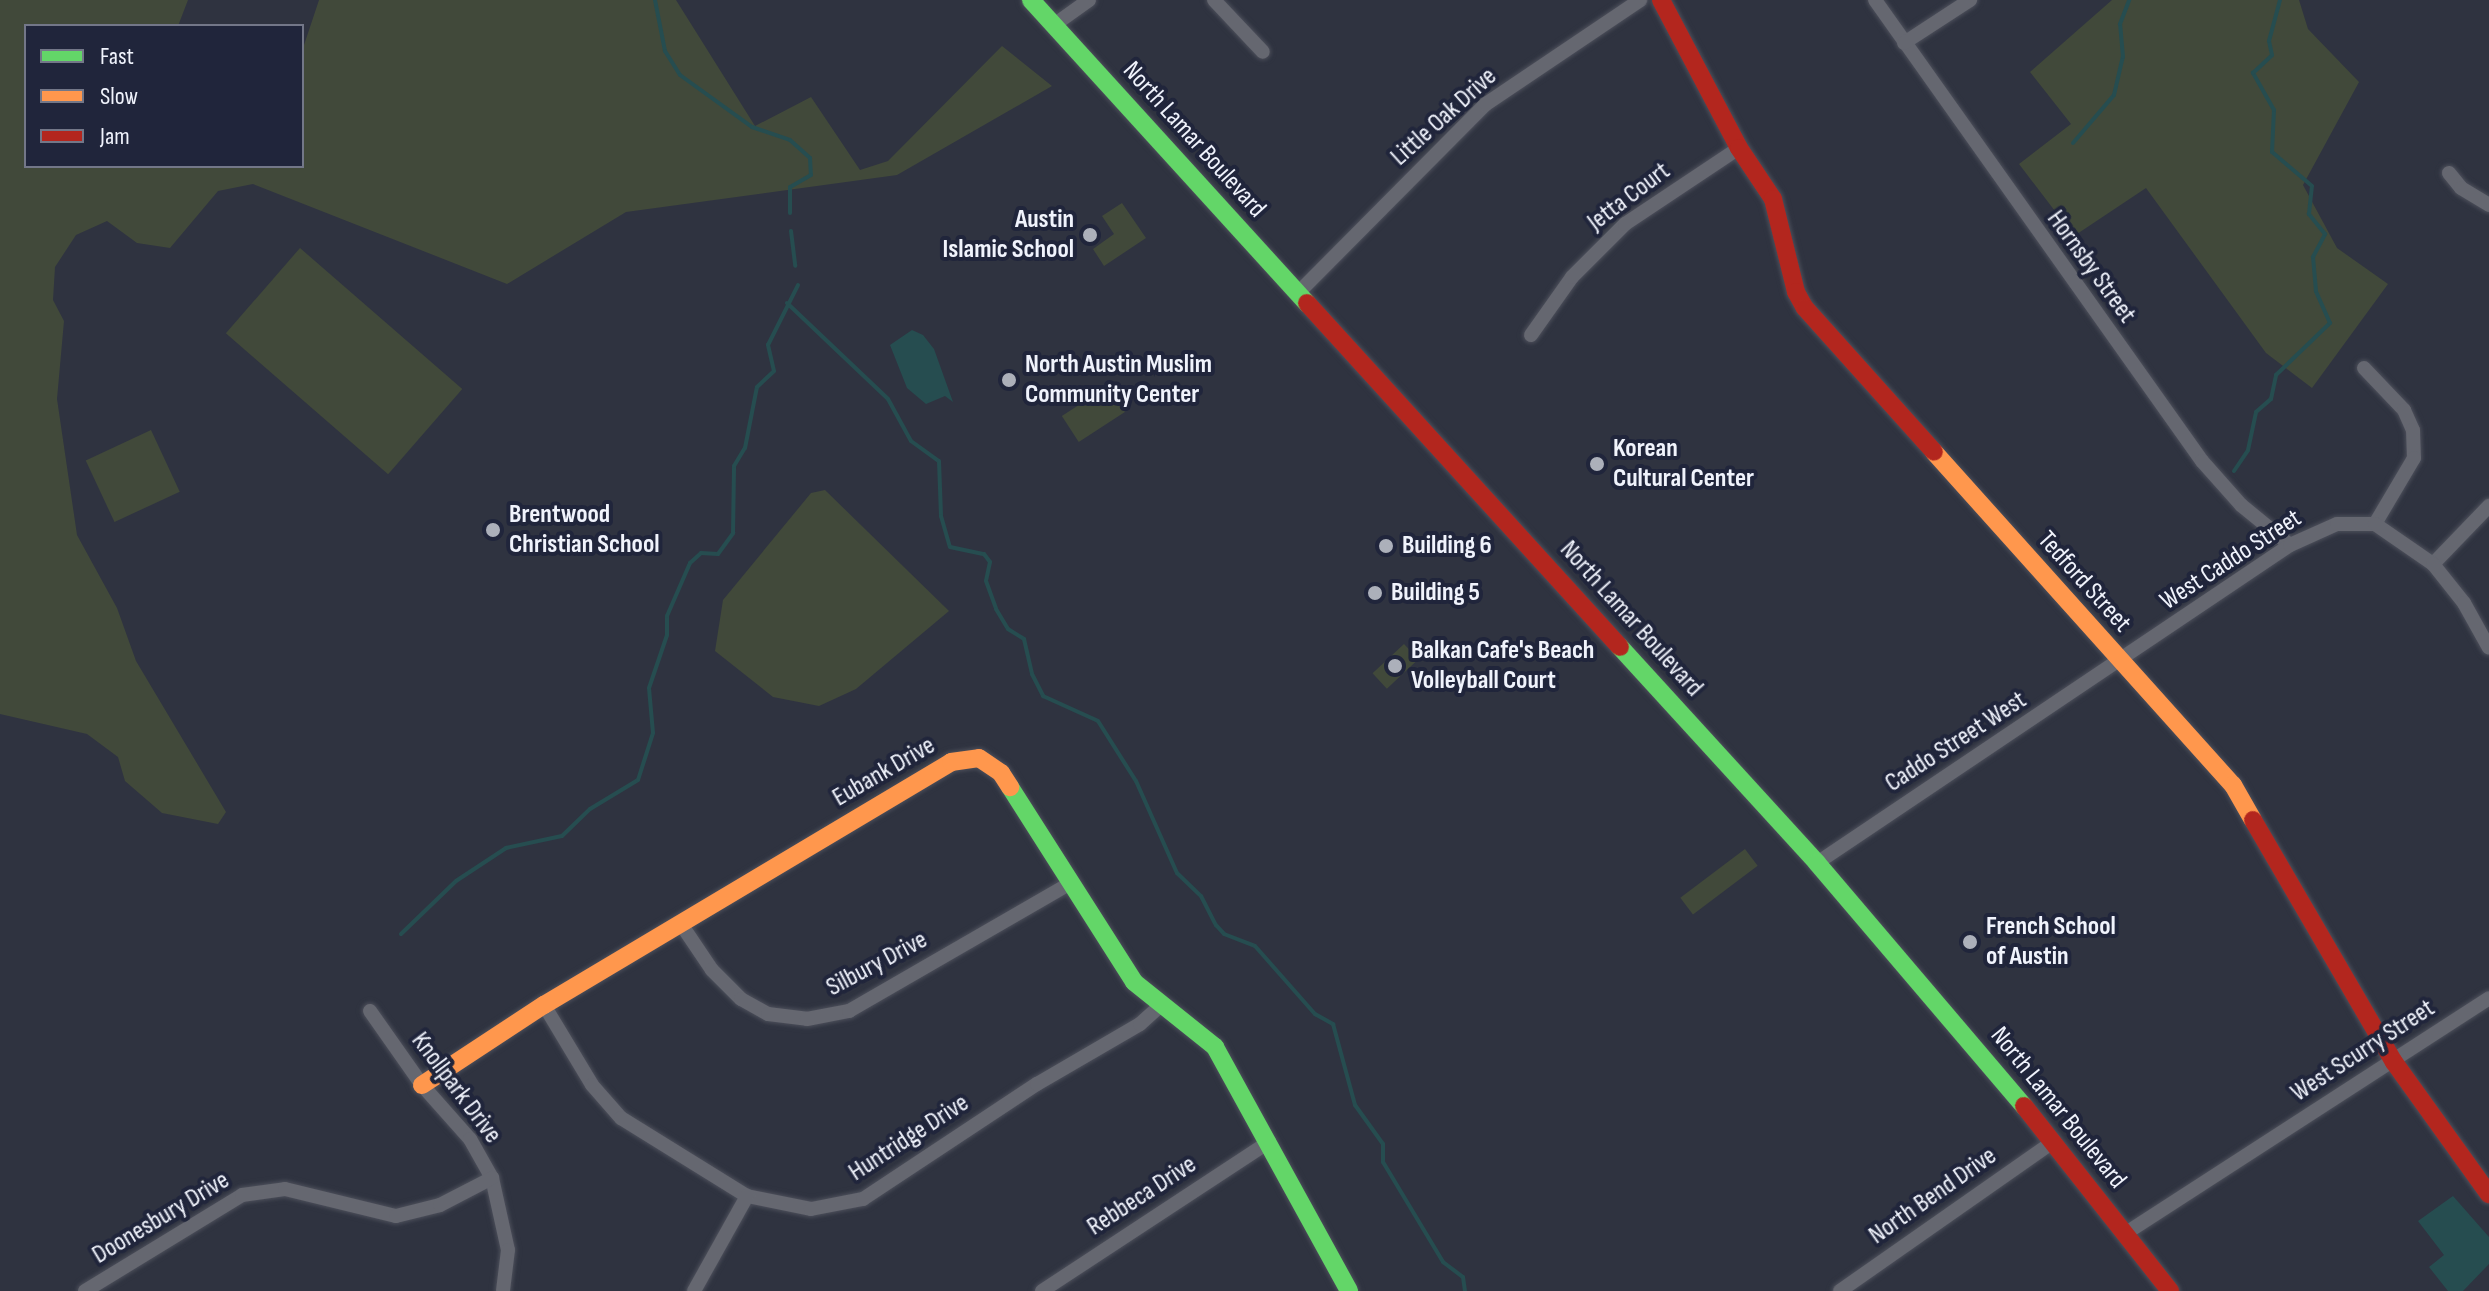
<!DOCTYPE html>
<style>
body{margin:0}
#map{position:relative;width:2489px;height:1291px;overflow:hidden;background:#2f3340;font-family:"Sofia Sans Condensed",sans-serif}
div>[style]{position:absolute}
.green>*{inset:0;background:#41493a;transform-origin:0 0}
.water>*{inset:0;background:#264d50}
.stream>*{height:4px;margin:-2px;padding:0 2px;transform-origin:2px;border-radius:2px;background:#264d50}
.roads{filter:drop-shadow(0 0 2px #4c4f5a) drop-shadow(0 0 2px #4c4f5a)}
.street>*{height:14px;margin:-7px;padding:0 7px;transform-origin:7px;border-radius:7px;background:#656770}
.fast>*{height:18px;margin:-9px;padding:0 9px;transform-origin:9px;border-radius:9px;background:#63d668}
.slow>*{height:18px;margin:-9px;padding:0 9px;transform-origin:9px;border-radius:9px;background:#ff974d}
.jam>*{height:18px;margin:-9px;padding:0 9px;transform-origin:9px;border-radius:9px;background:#b3261e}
.dots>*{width:22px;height:22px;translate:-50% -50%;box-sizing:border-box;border:4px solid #20253b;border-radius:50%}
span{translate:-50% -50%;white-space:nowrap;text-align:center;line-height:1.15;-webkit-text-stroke:8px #20253b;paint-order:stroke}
.street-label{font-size:26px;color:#f0f3fc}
.poi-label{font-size:26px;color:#f0f3fc;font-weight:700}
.right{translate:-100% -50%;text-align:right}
.left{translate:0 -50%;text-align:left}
.legend{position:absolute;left:24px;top:24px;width:280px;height:144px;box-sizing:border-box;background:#20253b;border:2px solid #737788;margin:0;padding:10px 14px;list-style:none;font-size:24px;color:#f0f3fc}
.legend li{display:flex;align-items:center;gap:16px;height:40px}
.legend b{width:40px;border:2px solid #737788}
</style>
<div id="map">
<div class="green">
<i style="clip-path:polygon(0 0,188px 0,178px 26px,26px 26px,26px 166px,302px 166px,302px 51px,319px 0,676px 0,755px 126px,811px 97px,860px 170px,888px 161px,1002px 46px,1052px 86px,897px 175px,626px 212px,507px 284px,253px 184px,218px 191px,170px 248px,137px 243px,107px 221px,76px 235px,55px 267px,53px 300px,64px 321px,57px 399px,77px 535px,117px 608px,136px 661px,226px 812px,218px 824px,162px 813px,125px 781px,118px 757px,87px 734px,0 714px)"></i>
<i style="clip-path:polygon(2112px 0,2299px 0,2308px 29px,2359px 82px,2303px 185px,2337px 248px,2388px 284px,2312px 388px,2266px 353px,2146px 188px,2074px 236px,2019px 164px,2071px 124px,2030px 72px)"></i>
<i style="clip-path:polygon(1122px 203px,1146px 238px,1104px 266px,1093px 249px,1114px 234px,1102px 216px)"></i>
<i style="left:300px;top:248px;width:215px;height:113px;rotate:41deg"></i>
<i style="left:1108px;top:386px;width:31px;height:55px;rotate:57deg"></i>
<i style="left:151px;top:430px;width:68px;height:72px;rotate:65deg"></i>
<i style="clip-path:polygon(825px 490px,949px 611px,856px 689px,819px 706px,773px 697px,715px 651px,723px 600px,811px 493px)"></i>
<i style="left:1404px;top:644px;width:21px;height:43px;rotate:47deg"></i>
<i style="left:1745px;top:849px;width:21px;height:81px;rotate:53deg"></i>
</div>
<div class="water">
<i style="clip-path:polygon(912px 330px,923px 335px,934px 349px,953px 402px,945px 396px,926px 404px,907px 388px,890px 345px)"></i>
<i style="clip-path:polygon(2453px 1196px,2489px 1237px,2489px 1264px,2463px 1291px,2448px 1291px,2429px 1267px,2444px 1255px,2418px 1221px)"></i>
</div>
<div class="stream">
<i style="left:655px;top:0;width:52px;rotate:78.9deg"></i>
<i style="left:665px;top:51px;width:28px;rotate:58deg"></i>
<i style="left:680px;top:75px;width:89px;rotate:35.8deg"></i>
<i style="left:752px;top:127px;width:40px;rotate:18.9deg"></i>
<i style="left:790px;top:140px;width:27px;rotate:42deg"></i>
<i style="left:810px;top:158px;width:17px;rotate:87deg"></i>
<i style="left:811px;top:175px;width:24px;rotate:150deg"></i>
<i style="left:790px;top:187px;width:26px;rotate:90deg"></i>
<i style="left:2073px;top:143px;width:63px;rotate:-49.5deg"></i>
<i style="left:2114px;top:95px;width:39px;rotate:-77deg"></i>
<i style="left:2123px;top:57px;width:33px;rotate:-95deg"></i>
<i style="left:2120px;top:24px;width:26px;rotate:-69deg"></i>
<i style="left:791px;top:231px;width:35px;rotate:83deg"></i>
<i style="left:787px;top:303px;width:139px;rotate:43.5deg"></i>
<i style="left:888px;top:399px;width:48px;rotate:61.3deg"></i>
<i style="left:911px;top:441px;width:34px;rotate:36deg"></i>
<i style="left:939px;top:461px;width:55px;rotate:87.9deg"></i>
<i style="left:941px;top:516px;width:32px;rotate:74deg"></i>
<i style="left:950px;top:547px;width:35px;rotate:12deg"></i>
<i style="left:984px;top:554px;width:10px;rotate:53deg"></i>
<i style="left:990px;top:562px;width:19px;rotate:102deg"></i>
<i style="left:986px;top:581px;width:30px;rotate:70deg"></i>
<i style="left:996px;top:609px;width:23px;rotate:59deg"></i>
<i style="left:1008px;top:629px;width:19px;rotate:32deg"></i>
<i style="left:1024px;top:639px;width:36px;rotate:77deg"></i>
<i style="left:1032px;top:674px;width:25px;rotate:63deg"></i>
<i style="left:1043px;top:696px;width:60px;rotate:24.4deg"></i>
<i style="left:1098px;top:721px;width:71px;rotate:57.7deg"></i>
<i style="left:1136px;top:781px;width:101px;rotate:66deg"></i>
<i style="left:1177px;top:873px;width:33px;rotate:44deg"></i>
<i style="left:1201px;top:896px;width:33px;rotate:63deg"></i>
<i style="left:1216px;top:925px;width:12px;rotate:48deg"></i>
<i style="left:1224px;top:934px;width:33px;rotate:21deg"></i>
<i style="left:1255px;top:946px;width:91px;rotate:48.6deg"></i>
<i style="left:1315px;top:1014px;width:21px;rotate:29deg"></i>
<i style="left:1333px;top:1024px;width:84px;rotate:74.8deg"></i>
<i style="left:1355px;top:1105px;width:48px;rotate:54.3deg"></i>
<i style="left:1383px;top:1144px;width:18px;rotate:90deg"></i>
<i style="left:1383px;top:1162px;width:117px;rotate:59deg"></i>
<i style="left:1443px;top:1262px;width:25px;rotate:37deg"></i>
<i style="left:1463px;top:1277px;width:14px;rotate:82deg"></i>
<i style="left:2234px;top:471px;width:25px;rotate:-56deg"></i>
<i style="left:2248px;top:450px;width:39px;rotate:-78deg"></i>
<i style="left:2256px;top:412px;width:20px;rotate:-41deg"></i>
<i style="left:2271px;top:399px;width:25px;rotate:-78deg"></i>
<i style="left:2276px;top:375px;width:75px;rotate:-43.9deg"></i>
<i style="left:2330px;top:323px;width:35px;rotate:-114deg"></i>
<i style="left:2316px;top:291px;width:34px;rotate:-95deg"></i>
<i style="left:2313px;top:257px;width:26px;rotate:-62deg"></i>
<i style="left:2325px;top:234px;width:26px;rotate:-129deg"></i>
<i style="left:2309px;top:214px;width:28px;rotate:-84deg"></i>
<i style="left:2312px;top:186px;width:52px;rotate:-139.6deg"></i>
<i style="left:2272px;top:152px;width:42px;rotate:-87.3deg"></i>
<i style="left:2274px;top:110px;width:43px;rotate:-119.6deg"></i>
<i style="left:2253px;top:73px;width:26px;rotate:-43deg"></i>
<i style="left:2272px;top:55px;width:14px;rotate:-102deg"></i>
<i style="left:2269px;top:41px;width:42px;rotate:-75deg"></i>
<i style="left:401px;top:934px;width:76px;rotate:-43.9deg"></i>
<i style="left:456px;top:881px;width:60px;rotate:-33.4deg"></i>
<i style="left:506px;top:848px;width:57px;rotate:-12.1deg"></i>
<i style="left:562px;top:836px;width:39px;rotate:-44deg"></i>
<i style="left:590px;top:809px;width:56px;rotate:-31.1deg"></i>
<i style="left:638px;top:780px;width:49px;rotate:-72.3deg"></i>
<i style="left:653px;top:733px;width:45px;rotate:-95.1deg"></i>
<i style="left:649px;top:688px;width:56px;rotate:-71.2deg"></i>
<i style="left:667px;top:635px;width:19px;rotate:-90deg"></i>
<i style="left:667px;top:616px;width:58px;rotate:-66.5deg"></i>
<i style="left:690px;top:563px;width:15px;rotate:-42deg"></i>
<i style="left:701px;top:553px;width:17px;rotate:3deg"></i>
<i style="left:718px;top:554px;width:26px;rotate:-54deg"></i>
<i style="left:733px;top:533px;width:67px;rotate:-89.1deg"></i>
<i style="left:734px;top:466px;width:21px;rotate:-59deg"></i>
<i style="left:745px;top:448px;width:62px;rotate:-78.9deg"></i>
<i style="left:757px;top:387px;width:23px;rotate:-43deg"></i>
<i style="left:774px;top:371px;width:27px;rotate:-103deg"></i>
<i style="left:768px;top:345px;width:67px;rotate:-63.4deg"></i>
</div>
<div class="roads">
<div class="street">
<i style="left:1214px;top:0;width:71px;rotate:46.7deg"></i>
<i style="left:1875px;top:0;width:565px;rotate:54.65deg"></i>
<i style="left:2202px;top:461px;width:59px;rotate:48.4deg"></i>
<i style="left:2241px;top:505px;width:63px;rotate:39.2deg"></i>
<i style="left:1054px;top:25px;width:43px;rotate:-35.5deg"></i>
<i style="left:1904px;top:43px;width:79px;rotate:-33.1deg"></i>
<i style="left:2449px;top:173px;width:19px;rotate:51deg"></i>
<i style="left:2461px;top:188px;width:33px;rotate:31deg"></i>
<i style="left:1299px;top:292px;width:265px;rotate:-45.2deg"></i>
<i style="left:1486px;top:104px;width:186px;rotate:-34deg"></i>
<i style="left:1531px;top:335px;width:71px;rotate:-54.7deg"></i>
<i style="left:1572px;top:277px;width:75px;rotate:-45deg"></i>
<i style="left:1625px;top:224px;width:137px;rotate:-33.7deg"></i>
<i style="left:2364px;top:368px;width:58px;rotate:46.4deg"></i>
<i style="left:2404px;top:410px;width:22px;rotate:66deg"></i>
<i style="left:2413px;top:430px;width:28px;rotate:88deg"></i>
<i style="left:2414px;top:458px;width:77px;rotate:120.6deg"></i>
<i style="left:2433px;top:564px;width:81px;rotate:-46deg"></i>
<i style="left:1817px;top:863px;width:570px;rotate:-33.91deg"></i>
<i style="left:2290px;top:545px;width:51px;rotate:-24.1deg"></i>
<i style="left:2337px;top:524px;width:38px"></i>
<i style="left:2375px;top:524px;width:70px;rotate:34.6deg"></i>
<i style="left:2433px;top:564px;width:50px;rotate:51.5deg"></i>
<i style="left:2464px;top:603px;width:51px;rotate:60.9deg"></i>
<i style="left:681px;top:924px;width:55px;rotate:56deg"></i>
<i style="left:712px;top:970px;width:41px;rotate:45deg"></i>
<i style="left:741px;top:999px;width:31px;rotate:29deg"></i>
<i style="left:768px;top:1014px;width:39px;rotate:7deg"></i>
<i style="left:807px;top:1019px;width:43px;rotate:-10.8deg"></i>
<i style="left:849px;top:1011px;width:256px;rotate:-30deg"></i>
<i style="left:544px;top:1005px;width:93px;rotate:59deg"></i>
<i style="left:592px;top:1085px;width:44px;rotate:48.7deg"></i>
<i style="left:621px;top:1118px;width:148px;rotate:31.8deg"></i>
<i style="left:747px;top:1196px;width:65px;rotate:11.5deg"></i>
<i style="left:811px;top:1209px;width:53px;rotate:-10.9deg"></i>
<i style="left:863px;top:1199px;width:209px;rotate:-33.5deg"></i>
<i style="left:1037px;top:1084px;width:119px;rotate:-30.2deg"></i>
<i style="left:1140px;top:1024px;width:28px;rotate:-42deg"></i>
<i style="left:370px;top:1011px;width:90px;rotate:54.9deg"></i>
<i style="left:422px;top:1085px;width:72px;rotate:48.4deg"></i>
<i style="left:470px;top:1139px;width:45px;rotate:60.6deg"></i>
<i style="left:492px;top:1178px;width:74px;rotate:77.5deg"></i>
<i style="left:508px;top:1250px;width:41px;rotate:97deg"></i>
<i style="left:2126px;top:1233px;width:432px;rotate:-32.9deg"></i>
<i style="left:85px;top:1291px;width:184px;rotate:-31.4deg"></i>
<i style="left:242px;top:1195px;width:43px;rotate:-7.9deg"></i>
<i style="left:285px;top:1189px;width:114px;rotate:13.7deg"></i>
<i style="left:396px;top:1216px;width:45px;rotate:-14deg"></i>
<i style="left:440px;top:1205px;width:59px;rotate:-27.4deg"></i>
<i style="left:694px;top:1291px;width:109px;rotate:-60.8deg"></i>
<i style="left:1042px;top:1291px;width:272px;rotate:-33.3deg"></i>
<i style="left:1840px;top:1291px;width:261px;rotate:-35deg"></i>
</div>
<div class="fast">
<i style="left:1031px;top:0;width:410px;rotate:47.7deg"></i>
<i style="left:1620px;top:647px;width:292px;rotate:47.6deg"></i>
<i style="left:1817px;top:863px;width:319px;rotate:49.6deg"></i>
<i style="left:1010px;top:787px;width:231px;rotate:57.5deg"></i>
<i style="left:1134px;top:982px;width:104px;rotate:38.7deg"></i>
<i style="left:1215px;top:1047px;width:278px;rotate:61.2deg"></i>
</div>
<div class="slow">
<i style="left:1934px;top:452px;width:448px;rotate:48.1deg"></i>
<i style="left:2233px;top:785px;width:40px;rotate:60.3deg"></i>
<i style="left:422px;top:1085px;width:146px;rotate:-33.3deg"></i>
<i style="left:544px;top:1005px;width:474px;rotate:-30.8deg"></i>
<i style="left:951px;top:762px;width:28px;rotate:-8deg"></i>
<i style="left:979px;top:758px;width:27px;rotate:34deg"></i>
<i style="left:1001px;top:773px;width:17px;rotate:57deg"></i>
</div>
<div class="jam">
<i style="left:1661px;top:0;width:167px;rotate:62.2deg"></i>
<i style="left:1739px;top:148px;width:61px;rotate:56.3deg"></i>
<i style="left:1773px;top:199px;width:96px;rotate:76.1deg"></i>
<i style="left:1796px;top:292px;width:18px;rotate:61deg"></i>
<i style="left:1805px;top:308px;width:193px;rotate:48.1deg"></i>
<i style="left:1307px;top:303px;width:465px;rotate:47.7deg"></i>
<i style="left:2253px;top:820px;width:280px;rotate:59.8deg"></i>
<i style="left:2394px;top:1062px;width:163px;rotate:54.3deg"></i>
<i style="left:2024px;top:1106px;width:236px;rotate:51.7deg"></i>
</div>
</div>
<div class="dots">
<i style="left:1090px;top:235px;background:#acb0ba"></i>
<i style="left:1009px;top:380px;background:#acb0ba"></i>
<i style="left:1597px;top:464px;background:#acb0ba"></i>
<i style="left:493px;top:530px;background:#acb0ba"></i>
<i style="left:1386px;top:546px;background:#acb0ba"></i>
<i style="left:1375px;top:593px;background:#acb0ba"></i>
<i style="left:1395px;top:666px;background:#acb0ba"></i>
<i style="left:1970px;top:942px;background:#acb0ba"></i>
</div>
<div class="street-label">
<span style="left:1444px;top:117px;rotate:-42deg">Little Oak Drive</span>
<span style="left:1194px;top:140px;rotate:48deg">North Lamar Boulevard</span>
<span style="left:1629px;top:197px;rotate:-37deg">Jetta Court</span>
<span style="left:2091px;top:267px;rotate:54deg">Hornsby Street</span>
<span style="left:2231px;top:560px;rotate:-33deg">West Caddo Street</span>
<span style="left:2084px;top:582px;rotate:48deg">Tedford Street</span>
<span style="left:1631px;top:619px;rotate:48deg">North Lamar Boulevard</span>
<span style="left:1956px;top:742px;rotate:-33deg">Caddo Street West</span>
<span style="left:884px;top:772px;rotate:-30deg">Eubank Drive</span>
<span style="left:877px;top:964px;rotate:-28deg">Silbury Drive</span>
<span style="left:2363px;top:1051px;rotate:-33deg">West Scurry Street</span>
<span style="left:456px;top:1088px;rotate:53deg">Knollpark Drive</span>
<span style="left:2058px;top:1108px;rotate:51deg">North Lamar Boulevard</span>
<span style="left:909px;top:1138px;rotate:-33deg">Huntridge Drive</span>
<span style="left:1142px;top:1196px;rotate:-33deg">Rebbeca Drive</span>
<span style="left:1933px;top:1196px;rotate:-35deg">North Bend Drive</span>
<span style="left:161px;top:1218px;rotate:-31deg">Doonesbury Drive</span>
</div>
<div class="poi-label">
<span class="right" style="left:1074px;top:235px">Austin<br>Islamic School</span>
<span class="left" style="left:1025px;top:380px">North Austin Muslim<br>Community Center</span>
<span class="left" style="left:1613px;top:464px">Korean<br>Cultural Center</span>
<span class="left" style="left:509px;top:530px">Brentwood<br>Christian School</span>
<span class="left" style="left:1402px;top:546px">Building 6</span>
<span class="left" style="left:1391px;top:593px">Building 5</span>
<span class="left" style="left:1411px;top:666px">Balkan Cafe's Beach<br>Volleyball Court</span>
<span class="left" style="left:1986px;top:942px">French School<br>of Austin</span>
</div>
<ul class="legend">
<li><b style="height:10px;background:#63d668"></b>Fast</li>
<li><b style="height:10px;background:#ff974d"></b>Slow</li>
<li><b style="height:10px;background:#b3261e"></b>Jam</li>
</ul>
</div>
